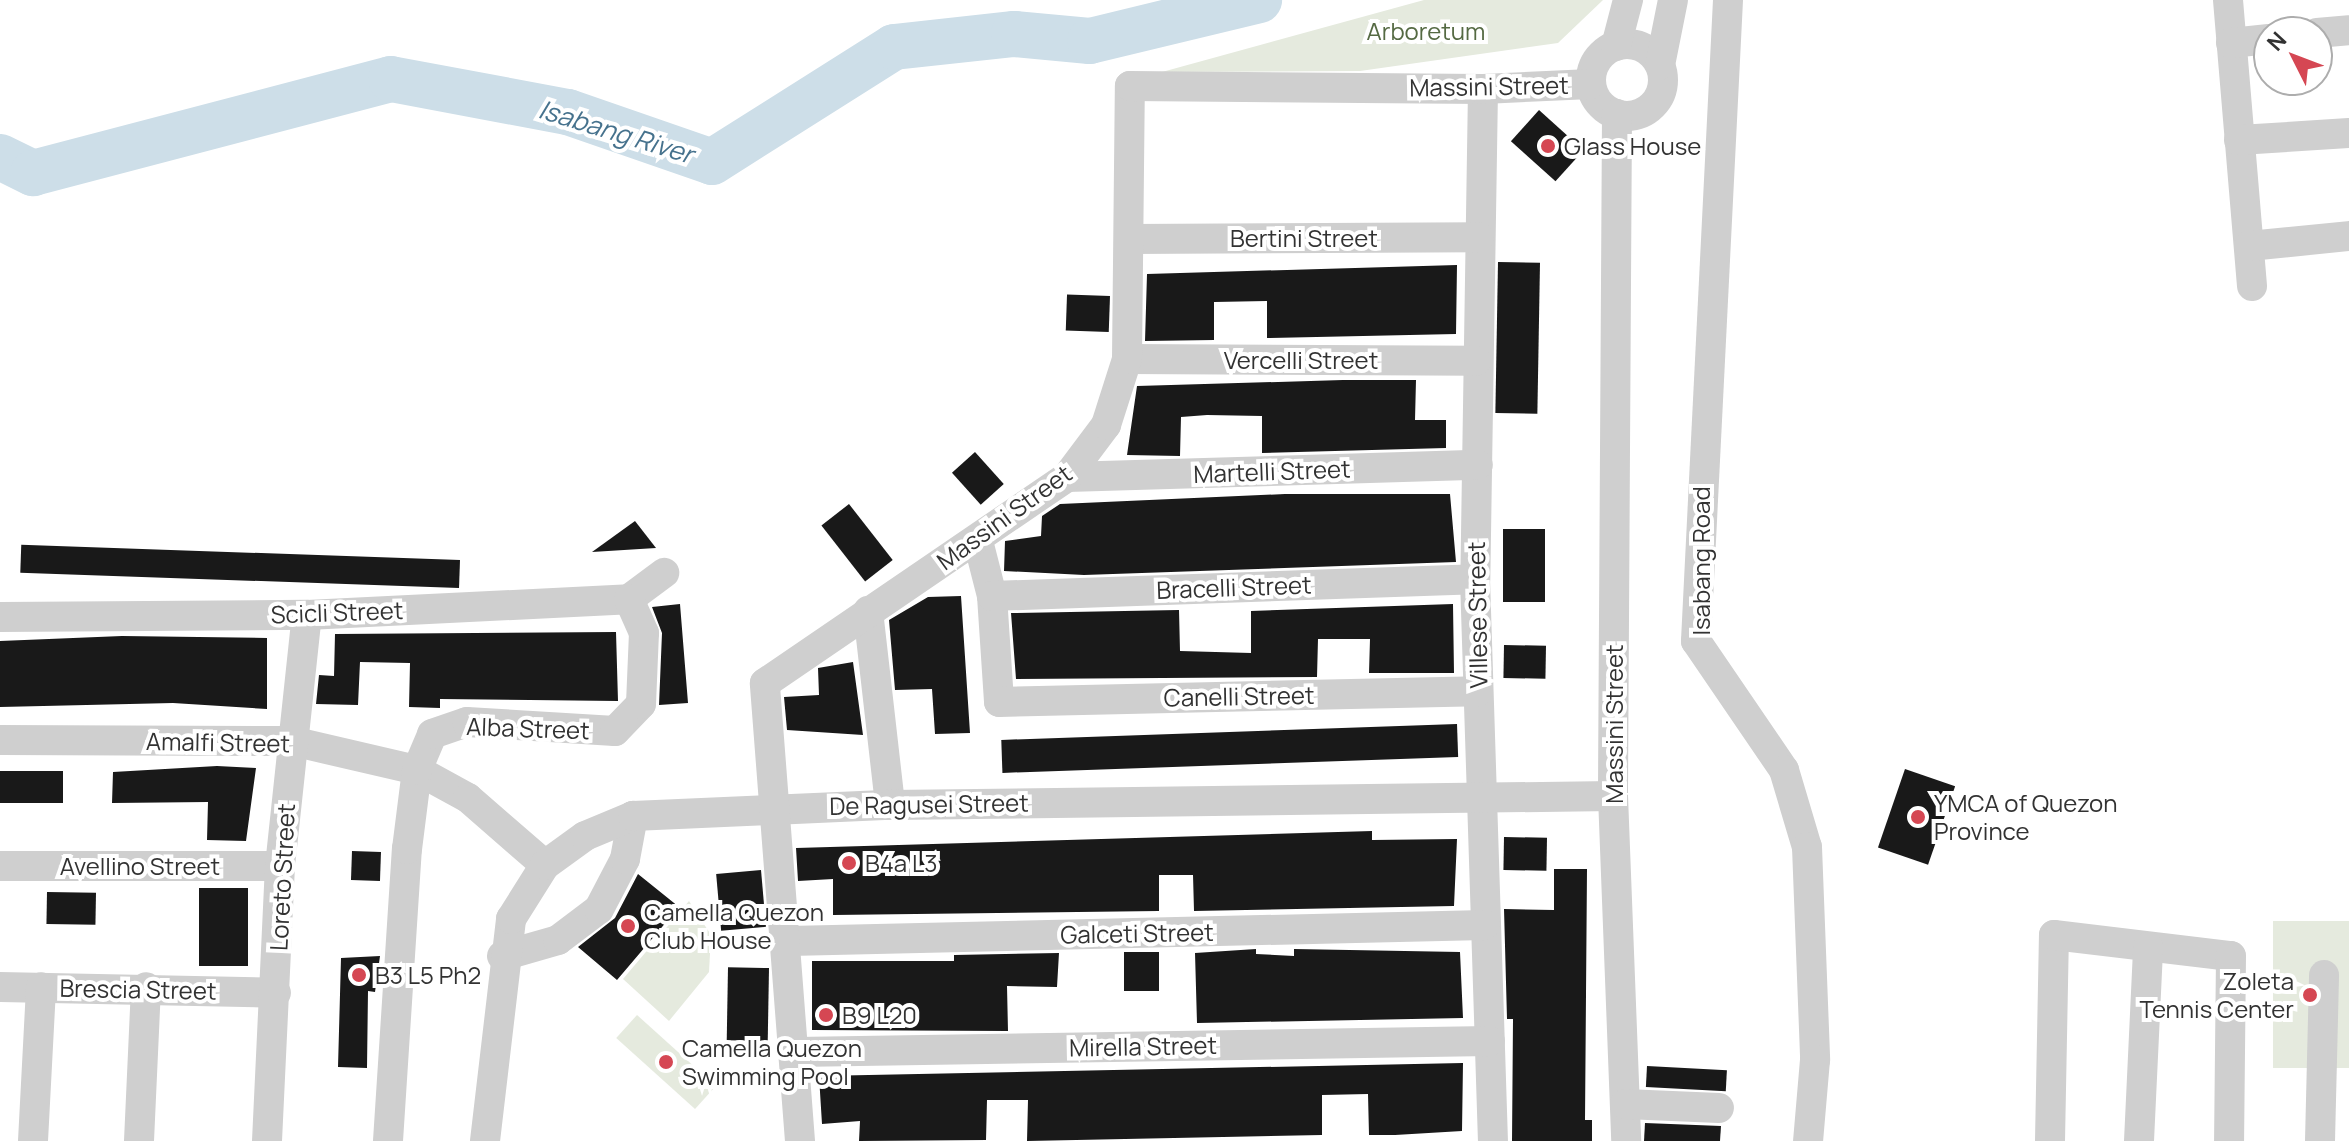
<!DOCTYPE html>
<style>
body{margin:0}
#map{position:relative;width:2349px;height:1141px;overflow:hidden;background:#fff;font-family:Manrope,sans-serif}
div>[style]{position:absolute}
.green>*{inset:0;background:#e5eade;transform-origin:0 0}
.river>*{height:46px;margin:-23px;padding:0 23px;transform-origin:23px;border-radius:23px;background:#cddee8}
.building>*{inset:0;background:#191919;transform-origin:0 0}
.minor>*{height:30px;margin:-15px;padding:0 15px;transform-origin:15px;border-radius:15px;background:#cfcfcf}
.minor>.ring{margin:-15px;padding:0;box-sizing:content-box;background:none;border:30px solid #cfcfcf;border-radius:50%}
.dots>*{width:22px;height:22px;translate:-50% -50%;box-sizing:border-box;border:4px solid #fff;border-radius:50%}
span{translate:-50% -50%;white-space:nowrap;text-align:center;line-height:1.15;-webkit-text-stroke:8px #fff;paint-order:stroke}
.park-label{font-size:24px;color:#556a43}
.street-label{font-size:24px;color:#323232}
.poi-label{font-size:24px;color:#323232}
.left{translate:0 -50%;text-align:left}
.right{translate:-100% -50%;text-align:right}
.water-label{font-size:26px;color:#46728d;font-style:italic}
.north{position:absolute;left:2253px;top:16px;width:80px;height:80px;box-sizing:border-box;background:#fff;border:2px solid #adadad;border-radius:50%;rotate:312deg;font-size:22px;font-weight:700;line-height:32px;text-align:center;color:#323232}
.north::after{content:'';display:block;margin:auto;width:28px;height:36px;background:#d54753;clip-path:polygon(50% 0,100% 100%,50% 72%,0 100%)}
</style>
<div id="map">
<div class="green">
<i style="clip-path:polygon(1424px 0,1603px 0,1558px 43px,1360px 71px,1162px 72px)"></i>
<i style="clip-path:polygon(689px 901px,711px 935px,709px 972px,669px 1021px,623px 979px)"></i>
<i style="left:2349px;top:921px;width:147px;height:76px;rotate:90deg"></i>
<i style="left:637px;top:1015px;width:106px;height:31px;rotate:42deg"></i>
</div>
<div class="river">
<i style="left:0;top:157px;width:37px;rotate:26deg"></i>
<i style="left:33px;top:173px;width:370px;rotate:-14.7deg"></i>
<i style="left:391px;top:79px;width:180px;rotate:10.6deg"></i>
<i style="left:568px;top:112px;width:152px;rotate:19.1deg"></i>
<i style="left:712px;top:162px;width:215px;rotate:-32.3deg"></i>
<i style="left:894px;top:47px;width:121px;rotate:-6.2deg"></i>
<i style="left:1014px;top:34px;width:76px;rotate:5.3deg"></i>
<i style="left:1090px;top:41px;width:174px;rotate:-13.6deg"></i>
</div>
<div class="building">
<i style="left:1539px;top:110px;width:60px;height:42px;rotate:42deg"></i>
<i style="left:1498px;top:262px;width:42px;height:151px;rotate:1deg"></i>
<i style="clip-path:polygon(1457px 265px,1456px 334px,1267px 338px,1267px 301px,1214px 302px,1214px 340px,1145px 341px,1147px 274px)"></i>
<i style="left:1110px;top:296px;width:36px;height:43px;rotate:92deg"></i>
<i style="clip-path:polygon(1343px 380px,1416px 380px,1415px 420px,1446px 420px,1446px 448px,1262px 453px,1262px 416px,1207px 415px,1181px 417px,1180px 456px,1127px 455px,1137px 386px)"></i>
<i style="left:975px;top:452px;width:43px;height:31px;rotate:48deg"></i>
<i style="clip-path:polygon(1285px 494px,1450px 494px,1456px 562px,1084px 575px,1004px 571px,1005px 541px,1041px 536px,1042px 516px,1060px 504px)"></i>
<i style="left:849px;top:504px;width:71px;height:35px;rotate:52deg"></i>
<i style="clip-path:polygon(635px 521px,656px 548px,592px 552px)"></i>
<i style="left:1503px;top:529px;width:42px;height:73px"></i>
<i style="left:460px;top:560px;width:28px;height:439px;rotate:92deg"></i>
<i style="clip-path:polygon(961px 596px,970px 733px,935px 734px,932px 689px,895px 690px,889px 620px,928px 597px)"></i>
<i style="clip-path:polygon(680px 604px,688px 703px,659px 705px,662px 633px,652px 607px)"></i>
<i style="clip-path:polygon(1453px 604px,1454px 673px,1369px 673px,1370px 639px,1318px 639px,1317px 677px,1016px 679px,1011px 613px,1179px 610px,1180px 651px,1251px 653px,1251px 611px)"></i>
<i style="clip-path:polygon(616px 632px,618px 701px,440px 699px,440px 708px,409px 707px,410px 663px,360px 662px,358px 705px,316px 704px,319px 675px,334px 676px,335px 634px)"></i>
<i style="clip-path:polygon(122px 636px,267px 638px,267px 709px,173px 703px,0 707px,0 641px)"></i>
<i style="left:1504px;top:645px;width:42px;height:33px;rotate:1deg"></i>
<i style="clip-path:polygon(853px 662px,863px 735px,787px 730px,784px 697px,819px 695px,818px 668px)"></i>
<i style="left:1457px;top:724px;width:33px;height:456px;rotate:88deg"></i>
<i style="clip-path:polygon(217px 766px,256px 768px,246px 841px,207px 840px,208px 802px,112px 803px,113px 772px)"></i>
<i style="left:1905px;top:769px;width:53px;height:83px;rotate:19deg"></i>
<i style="left:63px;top:771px;width:32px;height:63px;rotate:90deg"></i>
<i style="clip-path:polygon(1372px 831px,1372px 840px,1457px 839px,1454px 906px,1194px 911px,1193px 875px,1159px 875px,1159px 911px,833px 915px,833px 879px,798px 881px,796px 848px)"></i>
<i style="left:1504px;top:837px;width:43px;height:33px;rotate:1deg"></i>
<i style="left:352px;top:851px;width:29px;height:29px;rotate:2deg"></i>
<i style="clip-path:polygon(1554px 869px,1587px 869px,1585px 1120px,1592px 1120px,1592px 1141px,1512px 1141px,1513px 1019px,1507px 1019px,1504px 909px,1554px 910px)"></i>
<i style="left:761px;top:870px;width:57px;height:45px;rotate:85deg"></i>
<i style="clip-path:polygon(638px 874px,679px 907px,617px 980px,578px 947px,615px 918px)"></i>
<i style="left:199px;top:888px;width:49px;height:78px"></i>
<i style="left:47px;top:892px;width:49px;height:32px;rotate:1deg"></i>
<i style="clip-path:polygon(1256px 949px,1256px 954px,1294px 956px,1294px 949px,1460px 952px,1463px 1018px,1197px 1023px,1195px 953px)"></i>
<i style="left:1159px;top:952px;width:39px;height:35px;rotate:90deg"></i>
<i style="clip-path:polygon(1059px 953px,1057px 987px,1007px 986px,1008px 1031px,812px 1030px,812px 961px,954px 961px,954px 955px)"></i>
<i style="clip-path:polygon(380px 956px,375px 992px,368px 991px,367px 1068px,338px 1067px,341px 958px)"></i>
<i style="left:769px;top:968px;width:73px;height:41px;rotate:91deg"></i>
<i style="clip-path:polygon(1463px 1063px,1462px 1131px,1395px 1135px,1369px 1135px,1368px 1094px,1322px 1095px,1322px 1135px,1027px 1141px,1028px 1100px,987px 1100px,986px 1140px,859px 1141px,860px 1121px,822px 1124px,819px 1076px)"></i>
<i style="left:1647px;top:1066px;width:80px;height:21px;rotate:3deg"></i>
<i style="clip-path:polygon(1645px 1123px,1721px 1126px,1720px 1141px,1644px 1141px)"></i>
</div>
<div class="minor">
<i style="left:1728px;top:0;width:642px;rotate:92.86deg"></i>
<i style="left:1696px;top:641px;width:156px;rotate:55.7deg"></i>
<i style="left:1784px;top:770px;width:80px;rotate:73.4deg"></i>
<i style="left:1807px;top:847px;width:213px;rotate:87.8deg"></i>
<i style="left:1815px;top:1060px;width:81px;rotate:94.9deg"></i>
<i style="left:2228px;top:0;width:287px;rotate:85.2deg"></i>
<i style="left:2317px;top:33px;width:32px;rotate:-5deg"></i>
<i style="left:2231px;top:43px;width:38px;rotate:-6deg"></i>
<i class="ring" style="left:1591px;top:44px;width:42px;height:42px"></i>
<i style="left:1616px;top:46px;width:48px;rotate:-75.4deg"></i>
<i style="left:1660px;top:65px;width:66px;rotate:-78.7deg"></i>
<i style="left:1483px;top:89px;width:490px;rotate:90.9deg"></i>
<i style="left:1475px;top:579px;width:562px;rotate:88.17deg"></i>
<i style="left:1617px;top:114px;width:682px;rotate:90.34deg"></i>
<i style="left:1613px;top:796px;width:345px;rotate:87.8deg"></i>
<i style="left:2239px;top:140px;width:110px;rotate:-3.6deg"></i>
<i style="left:1129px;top:239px;width:350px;rotate:-0.3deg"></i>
<i style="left:2249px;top:246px;width:100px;rotate:-5.7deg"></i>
<i style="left:1127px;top:359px;width:349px;rotate:0.3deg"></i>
<i style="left:1067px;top:477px;width:411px;rotate:-1.7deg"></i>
<i style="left:978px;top:541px;width:57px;rotate:75.7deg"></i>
<i style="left:992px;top:596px;width:106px;rotate:86.2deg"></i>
<i style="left:999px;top:702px;width:479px;rotate:-1.3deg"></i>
<i style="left:992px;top:596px;width:483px;rotate:-2deg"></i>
<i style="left:868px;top:611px;width:195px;rotate:83.5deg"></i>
<i style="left:0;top:617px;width:307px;rotate:-0.4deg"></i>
<i style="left:307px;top:615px;width:322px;rotate:-2.8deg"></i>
<i style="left:629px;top:599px;width:44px;rotate:-36.6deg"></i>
<i style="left:0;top:740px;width:292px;rotate:0.2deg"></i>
<i style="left:292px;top:741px;width:128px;rotate:13.1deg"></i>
<i style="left:417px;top:770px;width:58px;rotate:28.8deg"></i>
<i style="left:468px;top:798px;width:102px;rotate:41deg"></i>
<i style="left:0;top:866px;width:280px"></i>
<i style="left:789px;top:941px;width:696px;rotate:-1.32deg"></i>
<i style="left:502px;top:956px;width:58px;rotate:-15.9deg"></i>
<i style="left:558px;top:940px;width:51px;rotate:-37.1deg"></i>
<i style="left:599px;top:909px;width:56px;rotate:-62.5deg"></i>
<i style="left:625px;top:859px;width:44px;rotate:-79.5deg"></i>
<i style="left:0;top:987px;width:276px;rotate:1.2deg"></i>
<i style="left:796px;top:1052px;width:694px;rotate:-0.91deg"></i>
<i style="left:1625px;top:1104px;width:94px;rotate:2.4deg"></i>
<i style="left:33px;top:1141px;width:154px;rotate:-87deg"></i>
<i style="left:139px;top:1141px;width:154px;rotate:-87.4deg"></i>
<i style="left:267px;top:1141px;width:275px;rotate:-87.3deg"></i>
<i style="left:280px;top:866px;width:252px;rotate:-83.9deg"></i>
<i style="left:388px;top:1141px;width:293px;rotate:-86.3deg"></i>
<i style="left:407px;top:849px;width:80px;rotate:-82.8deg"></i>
<i style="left:417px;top:770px;width:39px;rotate:-67deg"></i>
<i style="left:432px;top:734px;width:37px;rotate:-19deg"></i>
<i style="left:467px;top:722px;width:148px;rotate:3.5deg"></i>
<i style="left:615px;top:731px;width:37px;rotate:-46deg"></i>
<i style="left:641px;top:704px;width:71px;rotate:-87.6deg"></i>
<i style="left:644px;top:633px;width:37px;rotate:-114deg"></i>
<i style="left:485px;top:1141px;width:224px;rotate:-83.3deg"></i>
<i style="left:511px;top:919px;width:64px;rotate:-57.8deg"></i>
<i style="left:545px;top:865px;width:49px;rotate:-35.9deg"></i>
<i style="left:585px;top:836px;width:52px;rotate:-22.6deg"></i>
<i style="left:633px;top:816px;width:257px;rotate:-2.5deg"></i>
<i style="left:890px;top:805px;width:723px;rotate:-0.71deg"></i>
<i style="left:800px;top:1141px;width:459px;rotate:-94.4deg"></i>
<i style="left:765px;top:683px;width:366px;rotate:-34.3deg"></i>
<i style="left:1067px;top:477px;width:65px;rotate:-53.1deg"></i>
<i style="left:1106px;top:425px;width:69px;rotate:-72.3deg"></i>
<i style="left:1127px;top:359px;width:273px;rotate:-89.4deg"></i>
<i style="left:1130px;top:86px;width:353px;rotate:0.5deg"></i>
<i style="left:1483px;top:89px;width:108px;rotate:-2.7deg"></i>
<i style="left:2050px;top:1141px;width:206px;rotate:-88.9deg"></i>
<i style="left:2054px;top:935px;width:178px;rotate:6.8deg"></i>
<i style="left:2231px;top:956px;width:185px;rotate:90.6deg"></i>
<i style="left:2139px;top:1141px;width:194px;rotate:-87.3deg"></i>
<i style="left:2320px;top:1141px;width:166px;rotate:-88.6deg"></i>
</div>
<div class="dots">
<i style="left:1548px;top:146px;background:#d54753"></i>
<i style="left:1918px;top:817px;background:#d54753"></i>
<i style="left:849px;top:863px;background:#d54753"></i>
<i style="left:628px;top:926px;background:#d54753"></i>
<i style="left:359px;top:975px;background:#d54753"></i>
<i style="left:2310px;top:995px;background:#d54753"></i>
<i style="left:826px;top:1015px;background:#d54753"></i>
<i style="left:666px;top:1062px;background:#d54753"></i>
</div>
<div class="park-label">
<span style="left:1426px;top:31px">Arboretum</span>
</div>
<div class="street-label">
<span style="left:1489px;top:86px;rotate:-1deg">Massini Street</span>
<span style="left:1304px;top:238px">Bertini Street</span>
<span style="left:1301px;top:360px">Vercelli Street</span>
<span style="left:1272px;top:471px;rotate:-2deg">Martelli Street</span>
<span style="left:1004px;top:517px;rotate:-36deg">Massini Street</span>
<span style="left:1701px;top:561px;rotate:-90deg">Isabang Road</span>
<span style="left:1234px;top:587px;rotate:-2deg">Bracelli Street</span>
<span style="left:337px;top:612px;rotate:-2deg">Scicli Street</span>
<span style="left:1477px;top:615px;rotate:-91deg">Villese Street</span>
<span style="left:1239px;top:696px;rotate:-1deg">Canelli Street</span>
<span style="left:1614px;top:724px;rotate:-90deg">Massini Street</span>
<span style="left:528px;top:728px;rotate:2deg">Alba Street</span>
<span style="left:218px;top:742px;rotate:1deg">Amalfi Street</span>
<span style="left:929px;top:804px;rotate:-1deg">De Ragusei Street</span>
<span style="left:140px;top:866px">Avellino Street</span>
<span style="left:282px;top:877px;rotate:-87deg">Loreto Street</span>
<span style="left:1137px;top:933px;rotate:-1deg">Galceti Street</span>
<span style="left:138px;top:989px;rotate:1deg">Brescia Street</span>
<span style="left:1143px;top:1046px;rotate:-1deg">Mirella Street</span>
</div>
<div class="poi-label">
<span class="left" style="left:1564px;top:146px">Glass House</span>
<span class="left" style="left:1934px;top:817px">YMCA of Quezon<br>Province</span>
<span class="left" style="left:865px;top:863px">B4a L3</span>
<span class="left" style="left:644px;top:926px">Camella Quezon<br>Club House</span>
<span class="left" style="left:375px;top:975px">B3 L5 Ph2</span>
<span class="right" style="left:2294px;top:995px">Zoleta<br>Tennis Center</span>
<span class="left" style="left:842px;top:1015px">B9 L20</span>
<span class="left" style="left:682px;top:1062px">Camella Quezon<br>Swimming Pool</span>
</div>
<div class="water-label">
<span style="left:616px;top:132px;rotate:17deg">Isabang River</span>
</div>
<div class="north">N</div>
</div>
